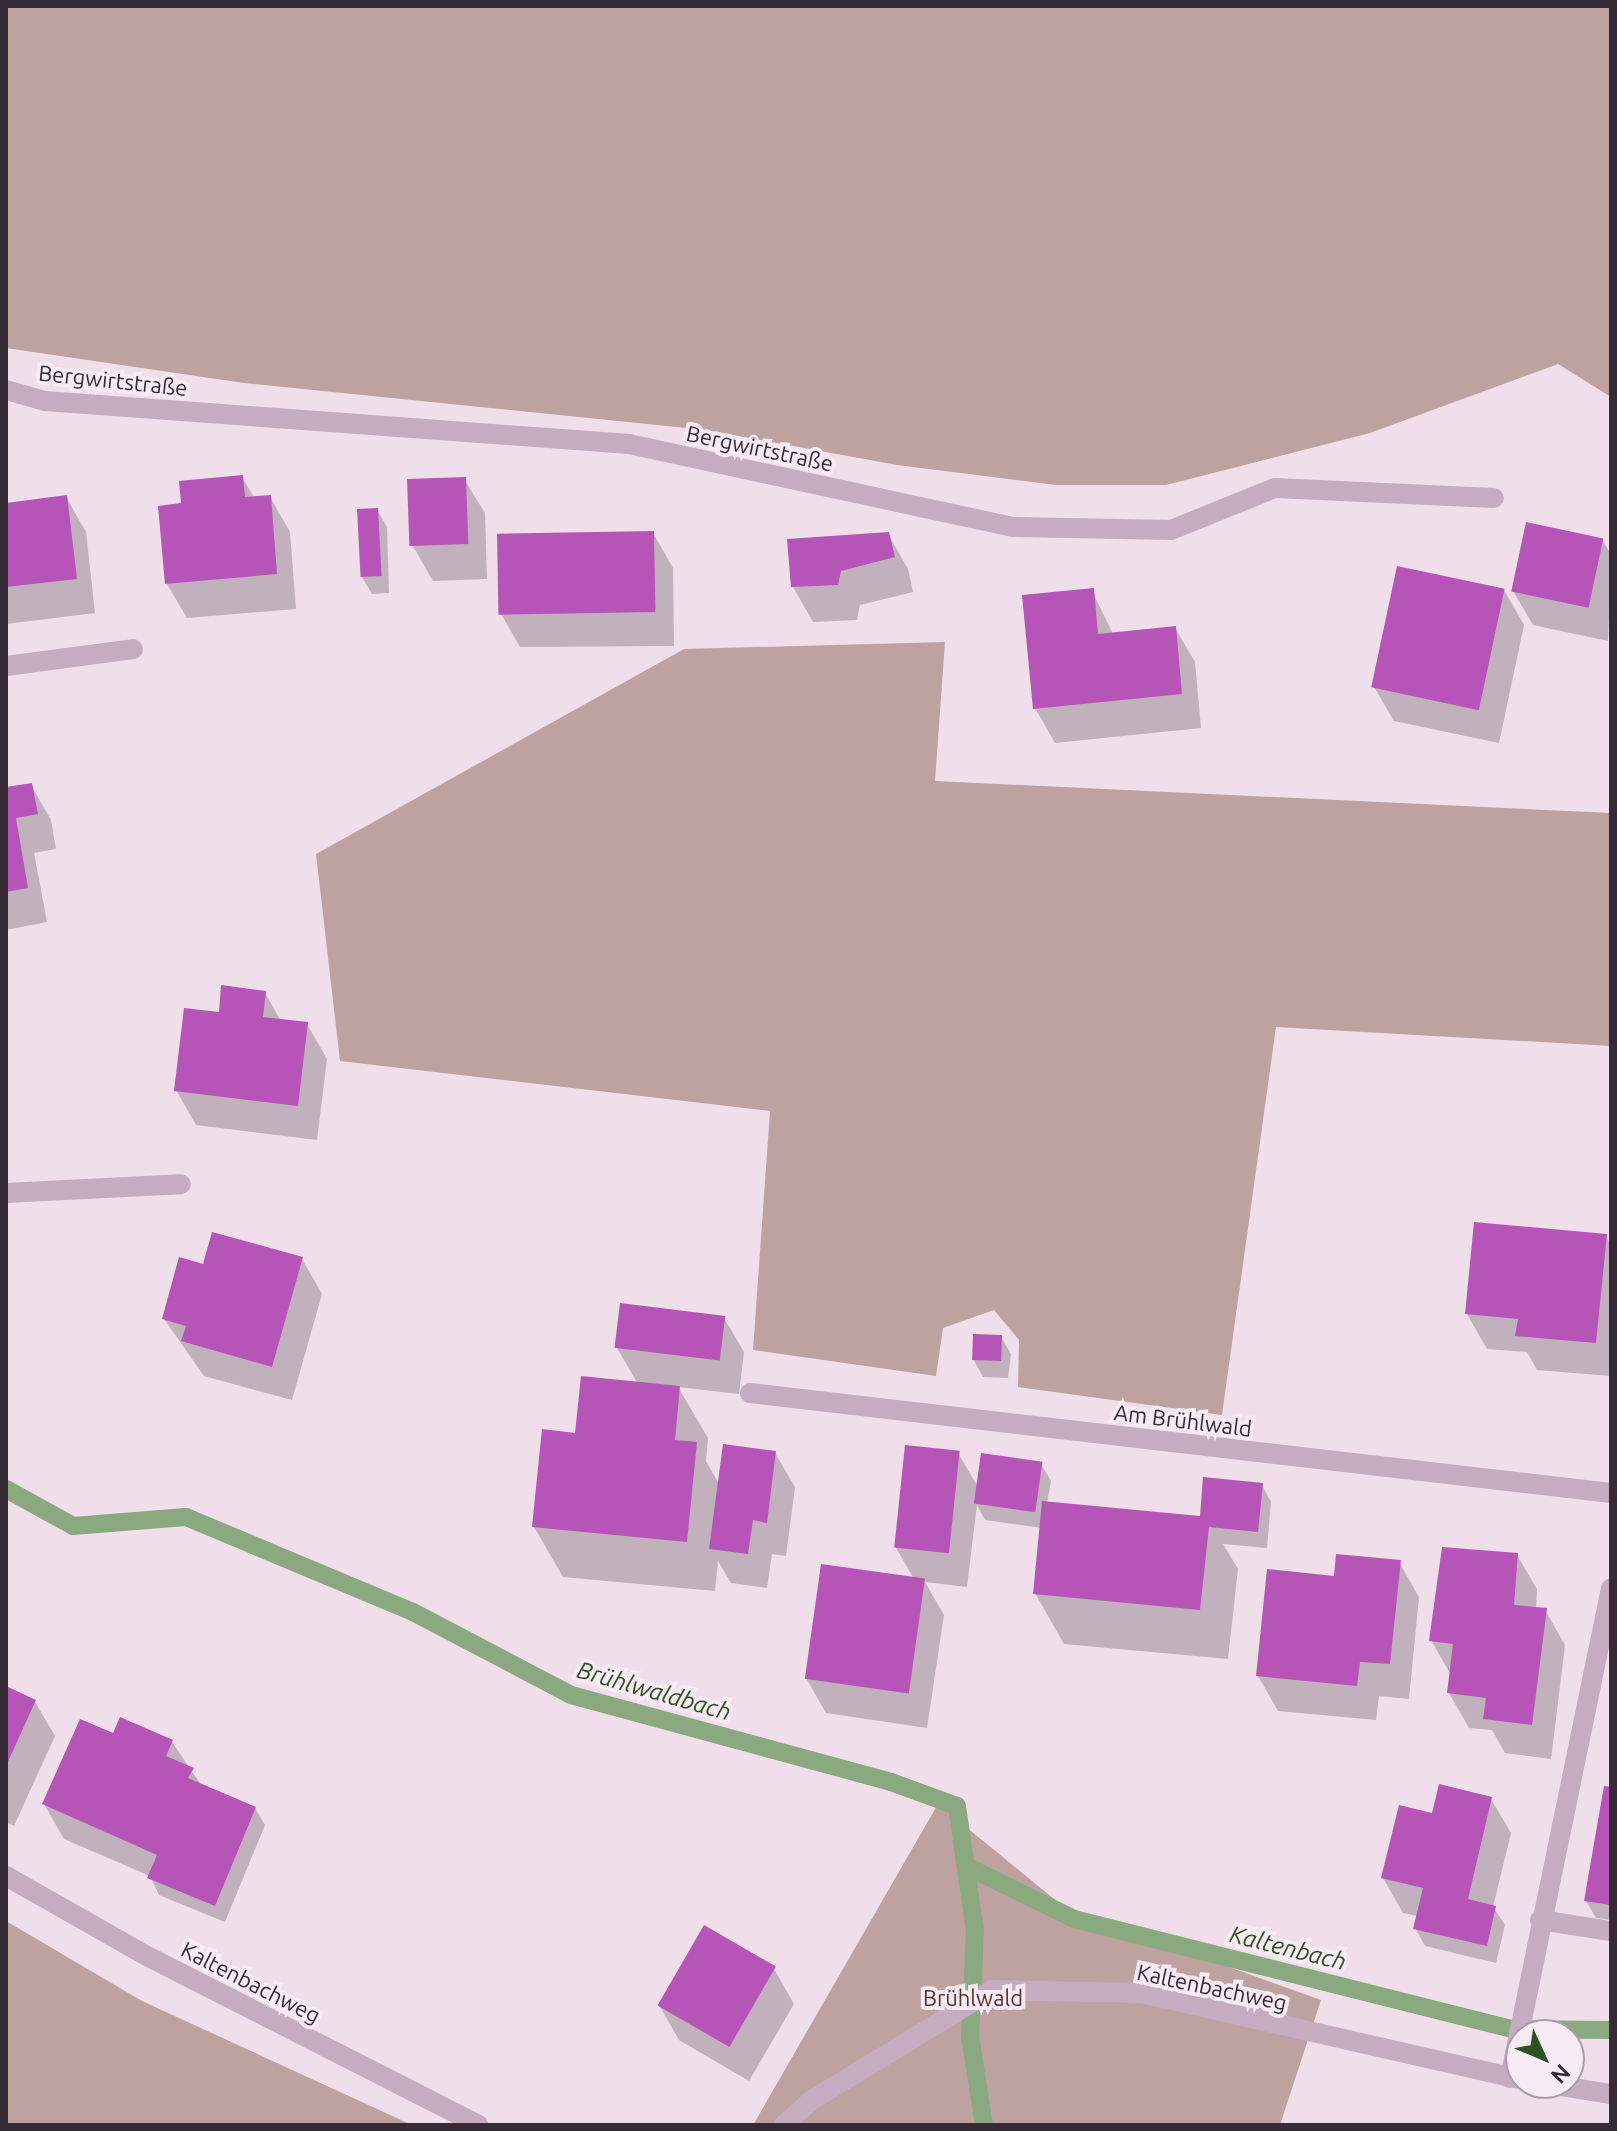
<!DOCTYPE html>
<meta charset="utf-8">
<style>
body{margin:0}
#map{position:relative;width:1617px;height:2131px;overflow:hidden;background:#f0deeb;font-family:Ubuntu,sans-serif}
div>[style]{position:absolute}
.green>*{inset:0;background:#bda2a0}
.shadow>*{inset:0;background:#0003}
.stream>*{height:18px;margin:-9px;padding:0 9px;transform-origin:9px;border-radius:9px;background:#8aa981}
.building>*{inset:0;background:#b655b7;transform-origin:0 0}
.lane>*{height:20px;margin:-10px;padding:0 10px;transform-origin:10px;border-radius:10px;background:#c6acc1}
.street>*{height:20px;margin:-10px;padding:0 10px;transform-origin:10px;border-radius:10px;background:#c6acc1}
span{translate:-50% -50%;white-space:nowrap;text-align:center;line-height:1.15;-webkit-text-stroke:8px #f8eaf4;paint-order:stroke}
.street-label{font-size:22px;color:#352a35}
.park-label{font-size:22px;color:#513430}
.water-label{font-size:24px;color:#2d5224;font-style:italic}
.frame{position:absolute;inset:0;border:8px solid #352a35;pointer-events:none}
.north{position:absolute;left:1505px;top:2019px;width:80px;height:80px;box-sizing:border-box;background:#f8eaf4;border:2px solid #aa9da8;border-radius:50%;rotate:134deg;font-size:22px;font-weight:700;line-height:32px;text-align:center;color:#352a35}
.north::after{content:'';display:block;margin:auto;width:28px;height:36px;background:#2d5224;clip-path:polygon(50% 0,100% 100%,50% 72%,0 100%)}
</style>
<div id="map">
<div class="green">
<i style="clip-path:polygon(6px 6px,1611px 6px,1611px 397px,1558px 364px,1370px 433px,1166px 485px,1056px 485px,897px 465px,706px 430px,244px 383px,6px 348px)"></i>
<i style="clip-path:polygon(945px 642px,935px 781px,1611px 813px,1611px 1046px,1276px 1027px,1222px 1415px,1018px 1387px,1019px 1340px,994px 1310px,943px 1328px,936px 1376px,753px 1350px,770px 1111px,340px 1061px,316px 854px,684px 649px)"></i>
<i style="clip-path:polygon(938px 1804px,1065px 1908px,1321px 2000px,1280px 2125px,753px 2125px)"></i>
<i style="clip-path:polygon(6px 1921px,142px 2001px,412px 2125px,6px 2125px)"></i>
</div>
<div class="shadow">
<i style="clip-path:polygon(242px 477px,255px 499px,270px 497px,290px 532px,296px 609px,187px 618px,167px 584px,184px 505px)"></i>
<i style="clip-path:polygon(464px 479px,485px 513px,487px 579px,433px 581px,413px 546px)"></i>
<i style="clip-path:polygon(66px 497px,86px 532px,95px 613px,6px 624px,6px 505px)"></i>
<i style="clip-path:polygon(377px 510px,387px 527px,389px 593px,372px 594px,362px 577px)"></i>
<i style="clip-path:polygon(653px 533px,673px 568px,674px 646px,520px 647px,500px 612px)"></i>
<i style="clip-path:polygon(888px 534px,908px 569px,913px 592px,860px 605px,857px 620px,813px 622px,793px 587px)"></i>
<i style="clip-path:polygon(1602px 539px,1611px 555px,1608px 641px,1533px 625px,1513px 591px)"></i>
<i style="clip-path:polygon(1504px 590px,1524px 625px,1499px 743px,1394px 721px,1374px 687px)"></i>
<i style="clip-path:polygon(1092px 591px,1113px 634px,1175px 628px,1195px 662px,1201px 728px,1055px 743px,1035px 708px)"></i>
<i style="clip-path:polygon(31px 785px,51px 820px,56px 849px,34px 853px,47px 922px,6px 930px,6px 789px)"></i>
<i style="clip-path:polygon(265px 993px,281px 1021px,307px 1024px,327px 1059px,317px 1140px,196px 1125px,176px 1090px,220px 1014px)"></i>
<i style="clip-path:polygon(1606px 1236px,1611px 1245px,1611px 1376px,1537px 1370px,1527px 1352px,1487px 1349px,1467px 1314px)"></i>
<i style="clip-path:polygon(302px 1259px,322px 1294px,292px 1400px,204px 1376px,164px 1319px,204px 1266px)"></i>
<i style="clip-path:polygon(724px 1318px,744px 1352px,739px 1394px,678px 1387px,708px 1438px,706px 1461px,719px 1484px,775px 1453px,795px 1487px,786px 1556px,772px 1554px,767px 1588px,731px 1583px,718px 1561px,715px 1591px,563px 1577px,534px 1527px,577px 1436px,638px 1384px,617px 1348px)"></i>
<i style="clip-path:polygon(1001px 1337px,1011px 1354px,1008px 1378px,983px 1377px,973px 1359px)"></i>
<i style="clip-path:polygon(958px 1453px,978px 1487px,1041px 1464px,1051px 1481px,1047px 1503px,1201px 1518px,1262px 1485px,1271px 1502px,1267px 1548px,1223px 1544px,1238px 1569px,1228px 1659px,1064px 1644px,1035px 1593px,1042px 1528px,985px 1520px,977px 1505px,967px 1587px,925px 1582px,944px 1615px,927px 1728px,826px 1713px,806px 1678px,914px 1579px,895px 1546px)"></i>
<i style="clip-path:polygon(1517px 1555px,1537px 1589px,1536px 1609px,1545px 1610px,1565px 1645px,1551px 1759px,1505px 1753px,1492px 1730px,1469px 1728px,1449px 1693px,1451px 1675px,1431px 1640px)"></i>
<i style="clip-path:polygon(1399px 1562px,1419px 1597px,1409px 1699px,1379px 1696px,1376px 1720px,1278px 1711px,1258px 1676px,1336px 1578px)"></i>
<i style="clip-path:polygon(6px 1689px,35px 1702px,55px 1736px,14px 1826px,6px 1822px)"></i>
<i style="clip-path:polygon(114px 1736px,172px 1742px,202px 1786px,255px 1808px,265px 1825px,225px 1922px,159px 1895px,150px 1876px,64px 1839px,44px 1804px)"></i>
<i style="clip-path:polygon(1611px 1789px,1611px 1920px,1596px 1918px,1586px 1901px)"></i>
<i style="clip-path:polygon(1491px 1799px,1511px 1833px,1493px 1907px,1505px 1925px,1496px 1963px,1425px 1946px,1415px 1928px,1418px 1916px,1403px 1913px,1383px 1878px,1434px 1815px)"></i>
<i style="clip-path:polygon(774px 1969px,794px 2004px,749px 2081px,679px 2040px,659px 2005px)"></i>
</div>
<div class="stream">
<i style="left:6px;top:1489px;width:77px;rotate:28.9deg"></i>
<i style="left:73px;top:1526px;width:113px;rotate:-4.6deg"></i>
<i style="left:186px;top:1517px;width:246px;rotate:22.7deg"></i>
<i style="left:413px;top:1612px;width:178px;rotate:27.7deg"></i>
<i style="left:571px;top:1695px;width:332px;rotate:15.2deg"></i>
<i style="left:891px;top:1782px;width:70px;rotate:20deg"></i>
<i style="left:957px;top:1806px;width:126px;rotate:81.8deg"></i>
<i style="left:975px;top:1931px;width:105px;rotate:92.7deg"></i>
<i style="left:970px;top:2036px;width:90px;rotate:81.1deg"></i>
<i style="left:966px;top:1866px;width:120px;rotate:26.1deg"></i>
<i style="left:1074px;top:1919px;width:452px;rotate:14.1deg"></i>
<i style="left:1512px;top:2029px;width:99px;rotate:0.6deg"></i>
</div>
<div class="building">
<i style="clip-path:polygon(243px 475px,245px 497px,271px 495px,277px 574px,165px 584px,158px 506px,181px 503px,179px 481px)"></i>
<i style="left:466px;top:477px;width:67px;height:59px;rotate:88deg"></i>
<i style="clip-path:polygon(67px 495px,77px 579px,6px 587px,6px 503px)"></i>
<i style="left:378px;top:508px;width:68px;height:21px;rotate:87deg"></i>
<i style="left:1526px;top:522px;width:79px;height:71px;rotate:12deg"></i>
<i style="left:654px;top:531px;width:81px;height:157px;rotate:89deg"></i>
<i style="clip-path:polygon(889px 532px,895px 557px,841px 571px,838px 585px,791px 587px,787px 539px)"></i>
<i style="left:1397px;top:566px;width:110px;height:124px;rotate:12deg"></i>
<i style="clip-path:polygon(1094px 588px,1098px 634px,1176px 626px,1182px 694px,1033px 709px,1022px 595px)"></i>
<i style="clip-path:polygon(32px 783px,38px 814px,16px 818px,28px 888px,6px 892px,6px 787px)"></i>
<i style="clip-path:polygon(221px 985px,266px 991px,263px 1017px,308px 1022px,298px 1106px,174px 1091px,184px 1008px,219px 1012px)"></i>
<i style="clip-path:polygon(1474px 1222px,1607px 1234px,1596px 1343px,1515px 1336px,1518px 1319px,1465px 1314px)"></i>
<i style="clip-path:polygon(212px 1232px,303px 1257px,272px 1367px,181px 1341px,186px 1326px,162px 1319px,179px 1257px,203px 1264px)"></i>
<i style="left:620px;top:1303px;width:106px;height:45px;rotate:7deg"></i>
<i style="left:973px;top:1334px;width:29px;height:26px;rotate:2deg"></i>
<i style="clip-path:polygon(581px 1376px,680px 1386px,675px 1440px,697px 1442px,687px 1542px,532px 1527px,542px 1429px,575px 1433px)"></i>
<i style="clip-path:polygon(723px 1444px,776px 1451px,767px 1523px,753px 1520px,748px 1554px,709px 1549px)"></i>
<i style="left:905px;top:1445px;width:55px;height:103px;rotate:6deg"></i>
<i style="left:981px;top:1453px;width:62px;height:51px;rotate:8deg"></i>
<i style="clip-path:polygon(1203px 1477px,1263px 1483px,1258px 1532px,1209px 1527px,1200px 1610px,1033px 1594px,1042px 1501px,1200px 1516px)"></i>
<i style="clip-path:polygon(1442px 1547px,1518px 1553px,1514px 1605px,1547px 1608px,1532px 1725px,1483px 1719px,1486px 1698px,1447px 1693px,1453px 1644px,1429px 1641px)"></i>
<i style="clip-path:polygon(1336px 1554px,1401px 1560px,1390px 1664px,1360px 1662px,1357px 1686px,1256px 1676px,1267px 1569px,1334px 1576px)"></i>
<i style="left:821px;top:1564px;width:105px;height:116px;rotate:8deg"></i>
<i style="clip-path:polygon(6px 1686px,36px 1700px,6px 1766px)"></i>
<i style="clip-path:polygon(120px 1717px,173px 1740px,166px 1756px,194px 1768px,188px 1778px,256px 1807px,215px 1906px,147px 1878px,157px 1855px,42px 1804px,80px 1719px,113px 1733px)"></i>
<i style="clip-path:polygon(1439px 1784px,1492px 1797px,1468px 1899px,1496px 1906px,1487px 1946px,1413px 1929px,1423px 1888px,1381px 1878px,1399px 1805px,1432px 1813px)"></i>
<i style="clip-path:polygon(1604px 1786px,1611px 1787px,1611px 1905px,1584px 1901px)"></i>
<i style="left:704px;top:1925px;width:83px;height:93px;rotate:30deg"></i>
</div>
<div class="lane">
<i style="left:6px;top:666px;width:128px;rotate:-7.6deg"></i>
</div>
<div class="street">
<i style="left:6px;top:390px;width:41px;rotate:15.8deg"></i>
<i style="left:45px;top:401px;width:586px;rotate:4.21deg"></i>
<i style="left:629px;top:444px;width:394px;rotate:12.2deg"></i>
<i style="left:1014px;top:527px;width:157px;rotate:1.1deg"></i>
<i style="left:1171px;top:530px;width:112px;rotate:-22deg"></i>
<i style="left:1275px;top:488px;width:219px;rotate:2.6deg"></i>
<i style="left:6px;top:1193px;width:175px;rotate:-2.9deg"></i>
<i style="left:750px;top:1393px;width:867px;rotate:6.62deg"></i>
<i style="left:6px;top:1876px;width:162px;rotate:29.6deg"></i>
<i style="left:147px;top:1956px;width:372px;rotate:27deg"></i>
<i style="left:1540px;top:1920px;width:72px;rotate:8.8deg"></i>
<i style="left:1510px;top:2078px;width:500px;rotate:-78.35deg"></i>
<i style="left:1542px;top:2083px;width:70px;rotate:9.1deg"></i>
<i style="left:784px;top:2125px;width:38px;rotate:-42deg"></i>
<i style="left:812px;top:2100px;width:211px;rotate:-31.4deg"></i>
<i style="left:992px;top:1990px;width:149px;rotate:1.2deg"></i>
<i style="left:1141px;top:1993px;width:390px;rotate:12.8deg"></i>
</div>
<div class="street-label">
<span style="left:113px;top:380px;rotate:6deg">Bergwirtstraße</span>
<span style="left:760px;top:448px;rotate:12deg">Bergwirtstraße</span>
<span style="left:1183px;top:1420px;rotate:7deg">Am Brühlwald</span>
<span style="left:251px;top:1982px;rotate:27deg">Kaltenbachweg</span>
<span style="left:1212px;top:1987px;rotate:12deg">Kaltenbachweg</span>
</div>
<div class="park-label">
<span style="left:973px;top:1998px">Brühlwald</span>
</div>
<div class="water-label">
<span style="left:654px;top:1691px;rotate:16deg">Brühlwaldbach</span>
<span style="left:1288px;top:1948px;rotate:14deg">Kaltenbach</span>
</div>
<div class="frame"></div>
<div class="north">N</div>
</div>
